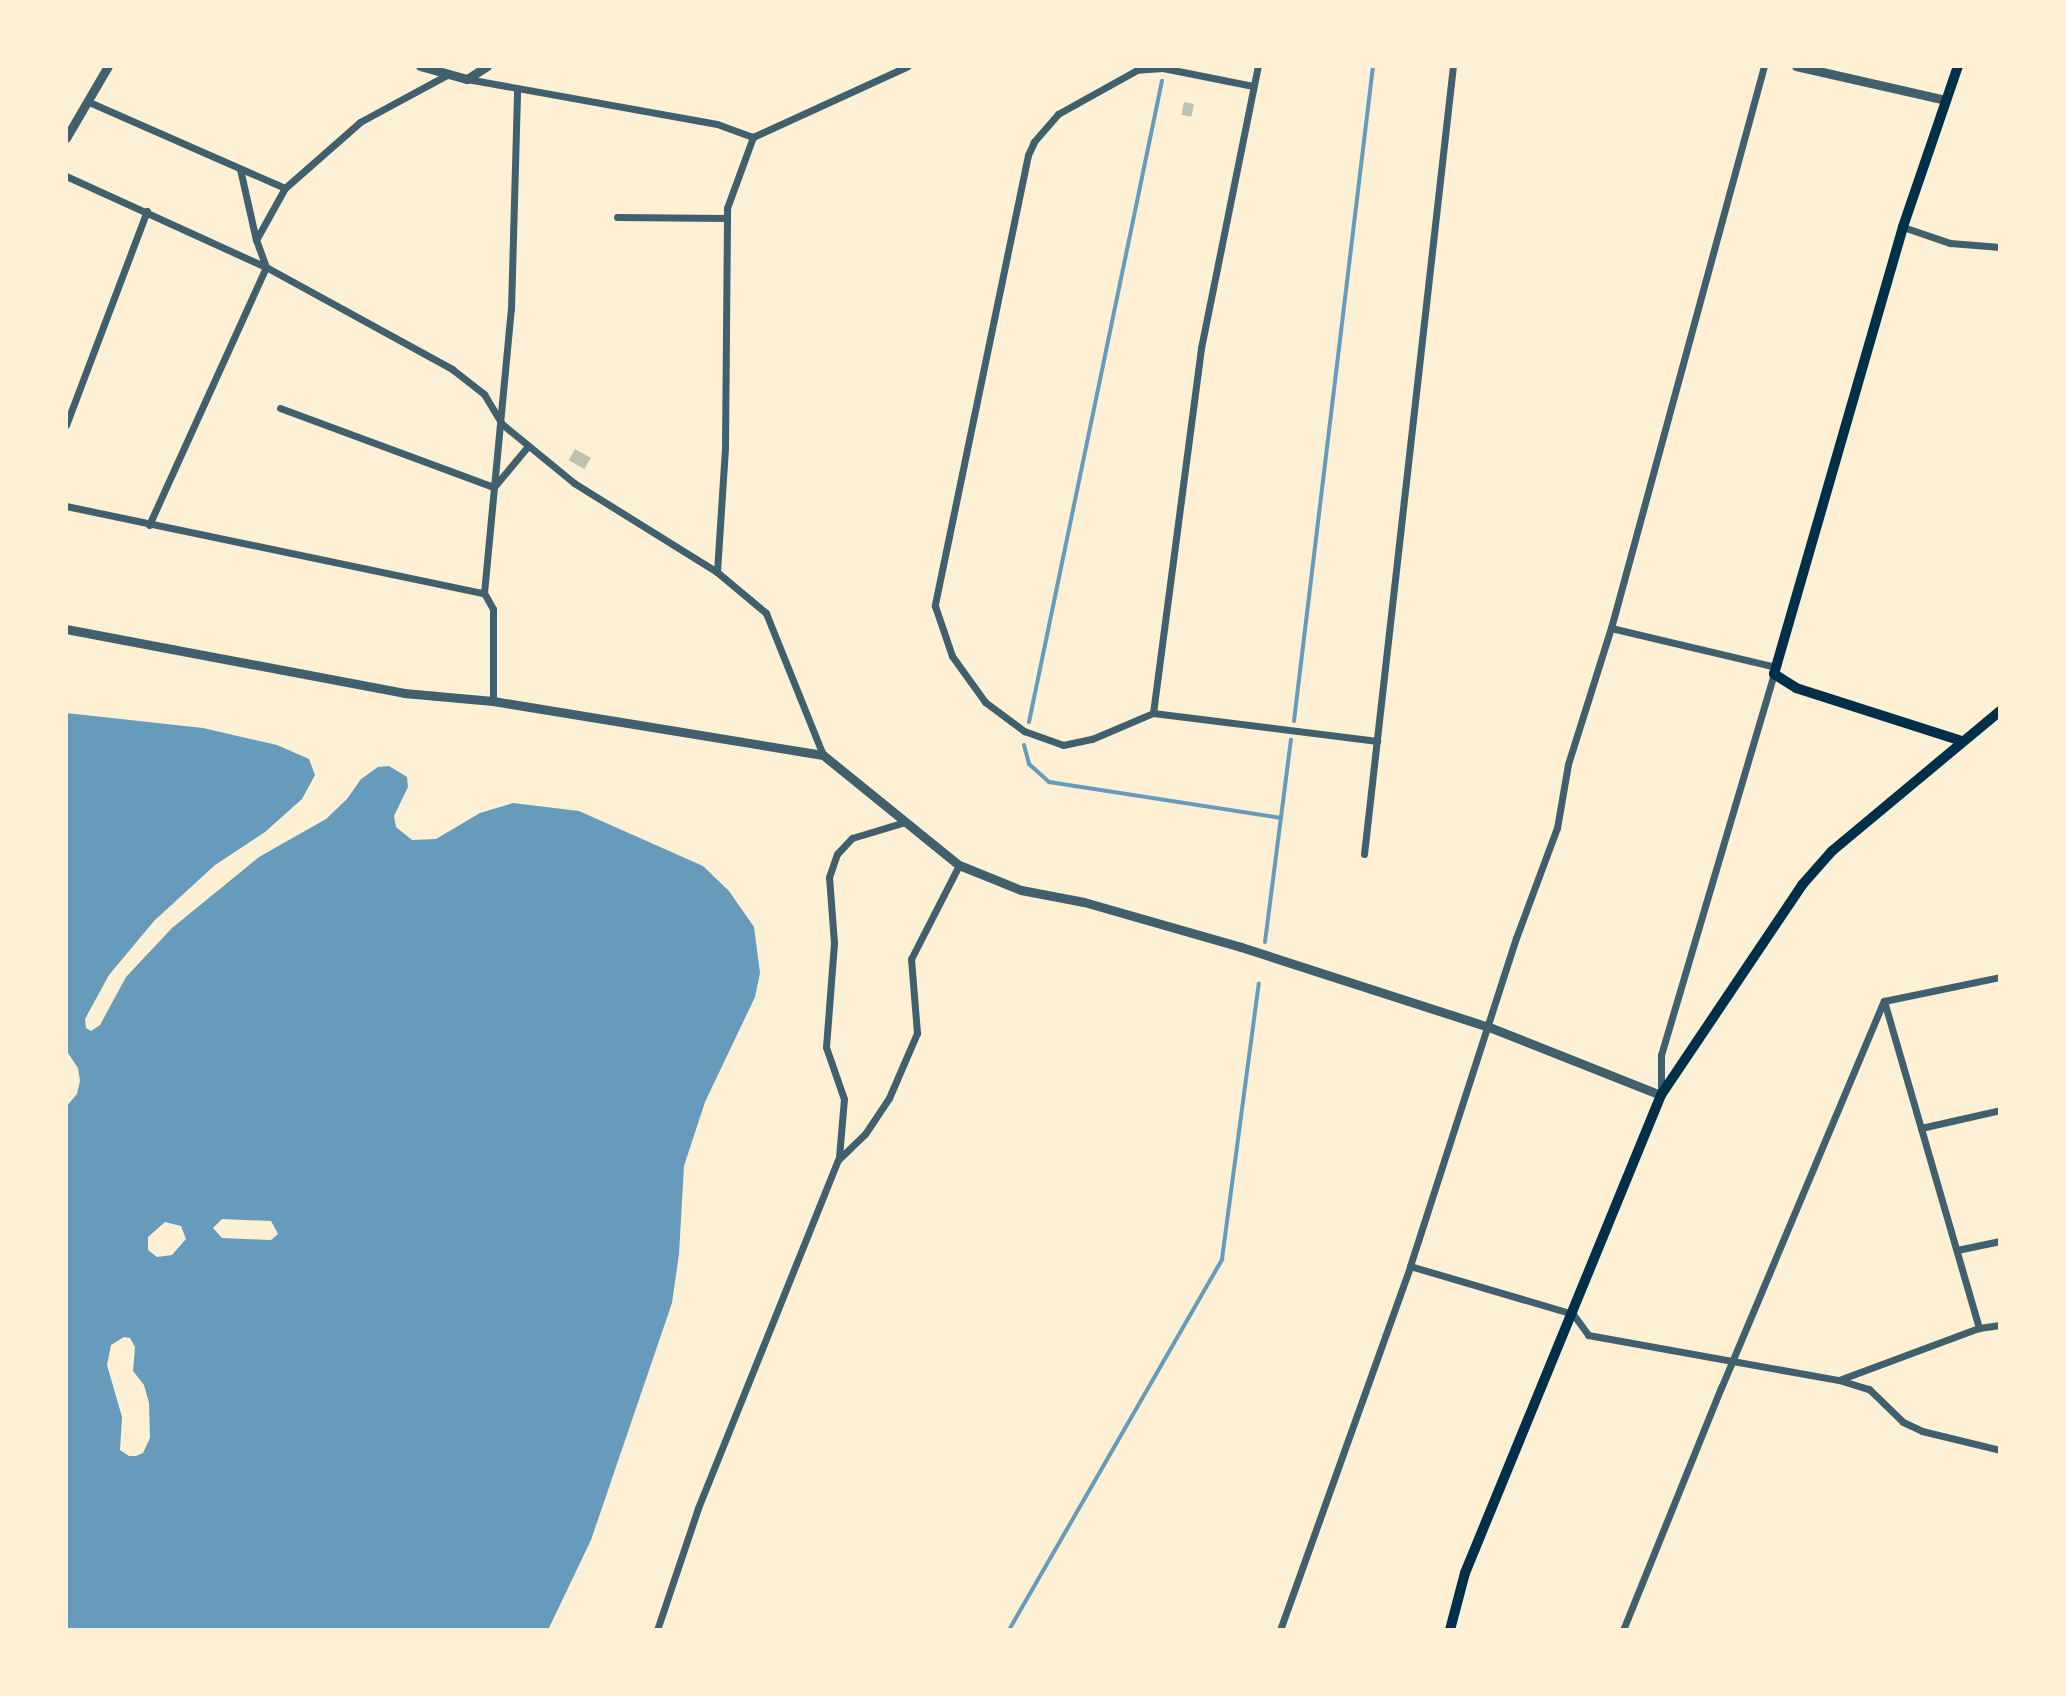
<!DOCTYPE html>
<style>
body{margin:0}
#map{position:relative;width:2066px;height:1696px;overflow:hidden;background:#fdf0d5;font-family:Lato,sans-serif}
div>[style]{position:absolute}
.water>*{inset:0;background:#669bbc}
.stream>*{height:4px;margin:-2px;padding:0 2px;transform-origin:2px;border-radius:2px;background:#669bbc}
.building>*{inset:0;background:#bec0b2;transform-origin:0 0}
.minor>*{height:7px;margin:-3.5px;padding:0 3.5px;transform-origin:3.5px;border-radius:3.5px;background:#3f606c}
.tertiary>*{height:9px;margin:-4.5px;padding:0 4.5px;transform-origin:4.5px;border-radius:4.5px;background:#3f606c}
.secondary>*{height:10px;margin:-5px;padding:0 5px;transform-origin:5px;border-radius:5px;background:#003049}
span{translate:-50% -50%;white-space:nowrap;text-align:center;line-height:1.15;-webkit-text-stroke:7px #fdf0d5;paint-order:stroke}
.frame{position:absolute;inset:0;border:68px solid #fdf0d5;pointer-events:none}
</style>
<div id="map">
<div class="water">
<i style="clip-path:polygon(evenodd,66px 713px,203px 728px,277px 745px,309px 759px,315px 775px,302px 799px,265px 832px,215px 865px,154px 921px,109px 975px,85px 1019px,86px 1028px,91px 1031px,100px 1025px,126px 977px,172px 928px,259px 857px,326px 819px,347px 799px,361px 779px,378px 767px,389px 766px,407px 777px,408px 787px,394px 816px,396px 827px,412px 840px,436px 839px,480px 813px,513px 803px,579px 811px,703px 866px,729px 891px,754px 927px,760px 973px,755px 997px,705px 1102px,684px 1166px,679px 1254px,672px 1303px,591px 1540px,548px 1630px,66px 1630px,66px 1107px,77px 1094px,80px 1081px,78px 1068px,66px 1050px,66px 713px,222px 1219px,271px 1221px,278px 1234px,271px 1240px,222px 1238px,213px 1228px,222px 1219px,66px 713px,165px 1222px,181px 1226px,186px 1239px,172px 1255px,157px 1257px,148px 1250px,148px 1237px,165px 1222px,66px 713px,124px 1337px,130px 1338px,135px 1347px,133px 1371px,144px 1385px,149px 1403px,150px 1438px,143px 1453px,136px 1456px,129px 1456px,120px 1450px,122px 1417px,107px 1365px,111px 1345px,124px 1337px)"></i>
</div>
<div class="stream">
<i style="left:1294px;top:721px;width:660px;rotate:-83.12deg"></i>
<i style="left:1029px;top:722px;width:655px;rotate:-78.28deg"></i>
<i style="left:1024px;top:745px;width:20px;rotate:75deg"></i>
<i style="left:1029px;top:764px;width:27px;rotate:42deg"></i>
<i style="left:1049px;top:782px;width:235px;rotate:8.8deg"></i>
<i style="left:1265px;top:942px;width:204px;rotate:-82.7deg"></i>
<i style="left:1009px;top:1630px;width:428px;rotate:-60.1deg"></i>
<i style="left:1222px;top:1259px;width:278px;rotate:-82.4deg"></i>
</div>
<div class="building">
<i style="left:1184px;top:102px;width:10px;height:13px;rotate:11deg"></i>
<i style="left:575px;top:449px;width:18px;height:13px;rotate:29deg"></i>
</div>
<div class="minor">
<i style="left:467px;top:79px;width:254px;rotate:10.2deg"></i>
<i style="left:717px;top:124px;width:38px;rotate:20deg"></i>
<i style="left:1253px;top:86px;width:92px;rotate:-168.7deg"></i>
<i style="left:1163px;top:68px;width:26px;rotate:176deg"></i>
<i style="left:1137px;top:70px;width:90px;rotate:150.9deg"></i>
<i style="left:1058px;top:114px;width:37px;rotate:131deg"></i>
<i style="left:1034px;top:142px;width:14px;rotate:115deg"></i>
<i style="left:1028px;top:155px;width:460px;rotate:101.7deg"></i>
<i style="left:935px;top:606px;width:53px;rotate:71.2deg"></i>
<i style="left:952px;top:656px;width:57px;rotate:54.3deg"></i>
<i style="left:985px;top:702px;width:49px;rotate:36.6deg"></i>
<i style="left:1024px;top:731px;width:41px;rotate:19.7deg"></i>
<i style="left:1063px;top:745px;width:30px;rotate:-12deg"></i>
<i style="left:1092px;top:739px;width:66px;rotate:-23.1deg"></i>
<i style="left:1153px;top:713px;width:226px;rotate:7.1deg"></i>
<i style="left:89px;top:102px;width:214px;rotate:23.7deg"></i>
<i style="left:240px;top:169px;width:73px;rotate:77.3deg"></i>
<i style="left:66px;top:176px;width:220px;rotate:24.5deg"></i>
<i style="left:266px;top:267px;width:212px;rotate:28.7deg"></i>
<i style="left:452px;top:369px;width:41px;rotate:38deg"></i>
<i style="left:484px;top:394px;width:35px;rotate:59deg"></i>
<i style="left:502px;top:424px;width:93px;rotate:39.3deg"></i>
<i style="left:574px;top:483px;width:168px;rotate:31.9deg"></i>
<i style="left:617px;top:217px;width:110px;rotate:0.5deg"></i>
<i style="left:1903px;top:227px;width:50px;rotate:18.8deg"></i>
<i style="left:1950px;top:243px;width:50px;rotate:4.6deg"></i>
<i style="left:280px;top:408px;width:228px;rotate:20.3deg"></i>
<i style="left:494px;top:487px;width:53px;rotate:-50.3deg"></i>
<i style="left:66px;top:425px;width:229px;rotate:-69.3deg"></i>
<i style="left:66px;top:506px;width:427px;rotate:11.8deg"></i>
<i style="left:149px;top:525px;width:283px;rotate:-65.6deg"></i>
<i style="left:266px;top:267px;width:29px;rotate:-110deg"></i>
<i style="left:256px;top:240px;width:60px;rotate:-60.9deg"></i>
<i style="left:285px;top:188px;width:100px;rotate:-41.3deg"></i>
<i style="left:360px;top:122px;width:99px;rotate:-28.4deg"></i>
<i style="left:1611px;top:628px;width:170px;rotate:13.3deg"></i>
<i style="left:493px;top:701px;width:92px;rotate:-90deg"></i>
<i style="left:493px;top:609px;width:18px;rotate:-119deg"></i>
<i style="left:484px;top:593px;width:285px;rotate:-84.6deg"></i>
<i style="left:511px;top:309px;width:218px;rotate:-88.4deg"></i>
<i style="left:1153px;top:713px;width:368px;rotate:-82.5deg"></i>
<i style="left:1201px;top:348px;width:288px;rotate:-78.6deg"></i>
<i style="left:823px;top:755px;width:153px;rotate:-111.9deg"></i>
<i style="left:766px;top:613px;width:64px;rotate:-140.1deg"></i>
<i style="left:717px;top:572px;width:125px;rotate:-86.3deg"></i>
<i style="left:725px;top:447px;width:239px;rotate:-89.5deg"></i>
<i style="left:727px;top:208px;width:76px;rotate:-69.9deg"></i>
<i style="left:753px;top:137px;width:170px;rotate:-24.6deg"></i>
<i style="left:1364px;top:854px;width:793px;rotate:-83.56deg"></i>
<i style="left:1884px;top:1001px;width:341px;rotate:73.8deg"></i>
<i style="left:1884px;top:1001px;width:118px;rotate:-11.7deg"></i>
<i style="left:1661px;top:1093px;width:38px;rotate:-90deg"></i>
<i style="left:1661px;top:1055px;width:397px;rotate:-73.5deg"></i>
<i style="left:1921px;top:1128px;width:81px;rotate:-12.8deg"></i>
<i style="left:839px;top:1157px;width:58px;rotate:-85.1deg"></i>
<i style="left:844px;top:1099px;width:55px;rotate:-109.1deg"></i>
<i style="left:826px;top:1047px;width:104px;rotate:-85.6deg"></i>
<i style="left:834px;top:943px;width:66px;rotate:-94.3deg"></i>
<i style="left:829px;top:877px;width:24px;rotate:-71deg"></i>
<i style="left:837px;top:854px;width:22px;rotate:-47deg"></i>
<i style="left:852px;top:838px;width:55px;rotate:-16.8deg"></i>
<i style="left:1957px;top:1250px;width:44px;rotate:-11.8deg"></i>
<i style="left:1410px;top:1266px;width:170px;rotate:16.4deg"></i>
<i style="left:1573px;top:1314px;width:26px;rotate:54deg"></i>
<i style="left:1588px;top:1335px;width:255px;rotate:10.2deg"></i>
<i style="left:1839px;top:1380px;width:31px;rotate:17deg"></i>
<i style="left:1869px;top:1389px;width:47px;rotate:44.1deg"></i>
<i style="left:1903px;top:1422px;width:21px;rotate:25deg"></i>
<i style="left:1922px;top:1431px;width:80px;rotate:13.7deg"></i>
<i style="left:1839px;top:1380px;width:149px;rotate:-20.4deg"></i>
<i style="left:1979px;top:1328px;width:21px;rotate:-8deg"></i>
<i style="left:657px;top:1630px;width:129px;rotate:-71.4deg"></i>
<i style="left:698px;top:1508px;width:375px;rotate:-68.1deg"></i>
<i style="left:838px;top:1160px;width:37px;rotate:-44deg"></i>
<i style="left:865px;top:1134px;width:43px;rotate:-56.3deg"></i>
<i style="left:889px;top:1098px;width:71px;rotate:-66.7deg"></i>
<i style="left:917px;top:1033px;width:74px;rotate:-94.6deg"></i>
<i style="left:911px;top:959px;width:106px;rotate:-62.9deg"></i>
<i style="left:1280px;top:1630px;width:387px;rotate:-70.3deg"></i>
<i style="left:1410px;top:1266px;width:345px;rotate:-72.1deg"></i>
<i style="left:1516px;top:938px;width:117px;rotate:-69.6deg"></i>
<i style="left:1557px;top:828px;width:65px;rotate:-80.2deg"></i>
<i style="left:1568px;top:764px;width:143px;rotate:-72.5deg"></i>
<i style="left:1611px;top:628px;width:582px;rotate:-74.77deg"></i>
<i style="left:1623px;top:1630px;width:261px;rotate:-68deg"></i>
<i style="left:1721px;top:1388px;width:420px;rotate:-67.2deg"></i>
</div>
<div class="tertiary">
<i style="left:420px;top:66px;width:49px;rotate:15.5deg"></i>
<i style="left:467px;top:79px;width:24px;rotate:-33deg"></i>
<i style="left:1796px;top:66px;width:154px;rotate:12.8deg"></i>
<i style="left:66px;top:138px;width:83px;rotate:-59.7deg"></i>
<i style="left:66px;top:629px;width:344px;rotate:10.7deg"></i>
<i style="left:404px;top:693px;width:89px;rotate:5.1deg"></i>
<i style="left:493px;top:701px;width:334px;rotate:9.3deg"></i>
<i style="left:823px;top:755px;width:175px;rotate:39deg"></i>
<i style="left:959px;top:865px;width:67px;rotate:22deg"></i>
<i style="left:1021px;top:890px;width:64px;rotate:10.8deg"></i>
<i style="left:1084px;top:902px;width:163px;rotate:16deg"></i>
<i style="left:1241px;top:947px;width:261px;rotate:17.9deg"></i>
<i style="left:1489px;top:1027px;width:185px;rotate:21.6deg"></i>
</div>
<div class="secondary">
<i style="left:1958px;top:66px;width:170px;rotate:108.9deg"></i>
<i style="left:1903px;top:227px;width:465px;rotate:106.1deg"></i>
<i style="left:1774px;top:674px;width:26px;rotate:32deg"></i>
<i style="left:1796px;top:688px;width:174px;rotate:17.7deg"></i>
<i style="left:1450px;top:1630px;width:59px;rotate:-75.3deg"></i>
<i style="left:1465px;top:1573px;width:517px;rotate:-67.7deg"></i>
<i style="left:1661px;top:1095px;width:253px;rotate:-56.1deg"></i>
<i style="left:1802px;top:885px;width:45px;rotate:-48.6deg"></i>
<i style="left:1832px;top:851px;width:219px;rotate:-39.8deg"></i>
</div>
<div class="frame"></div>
</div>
